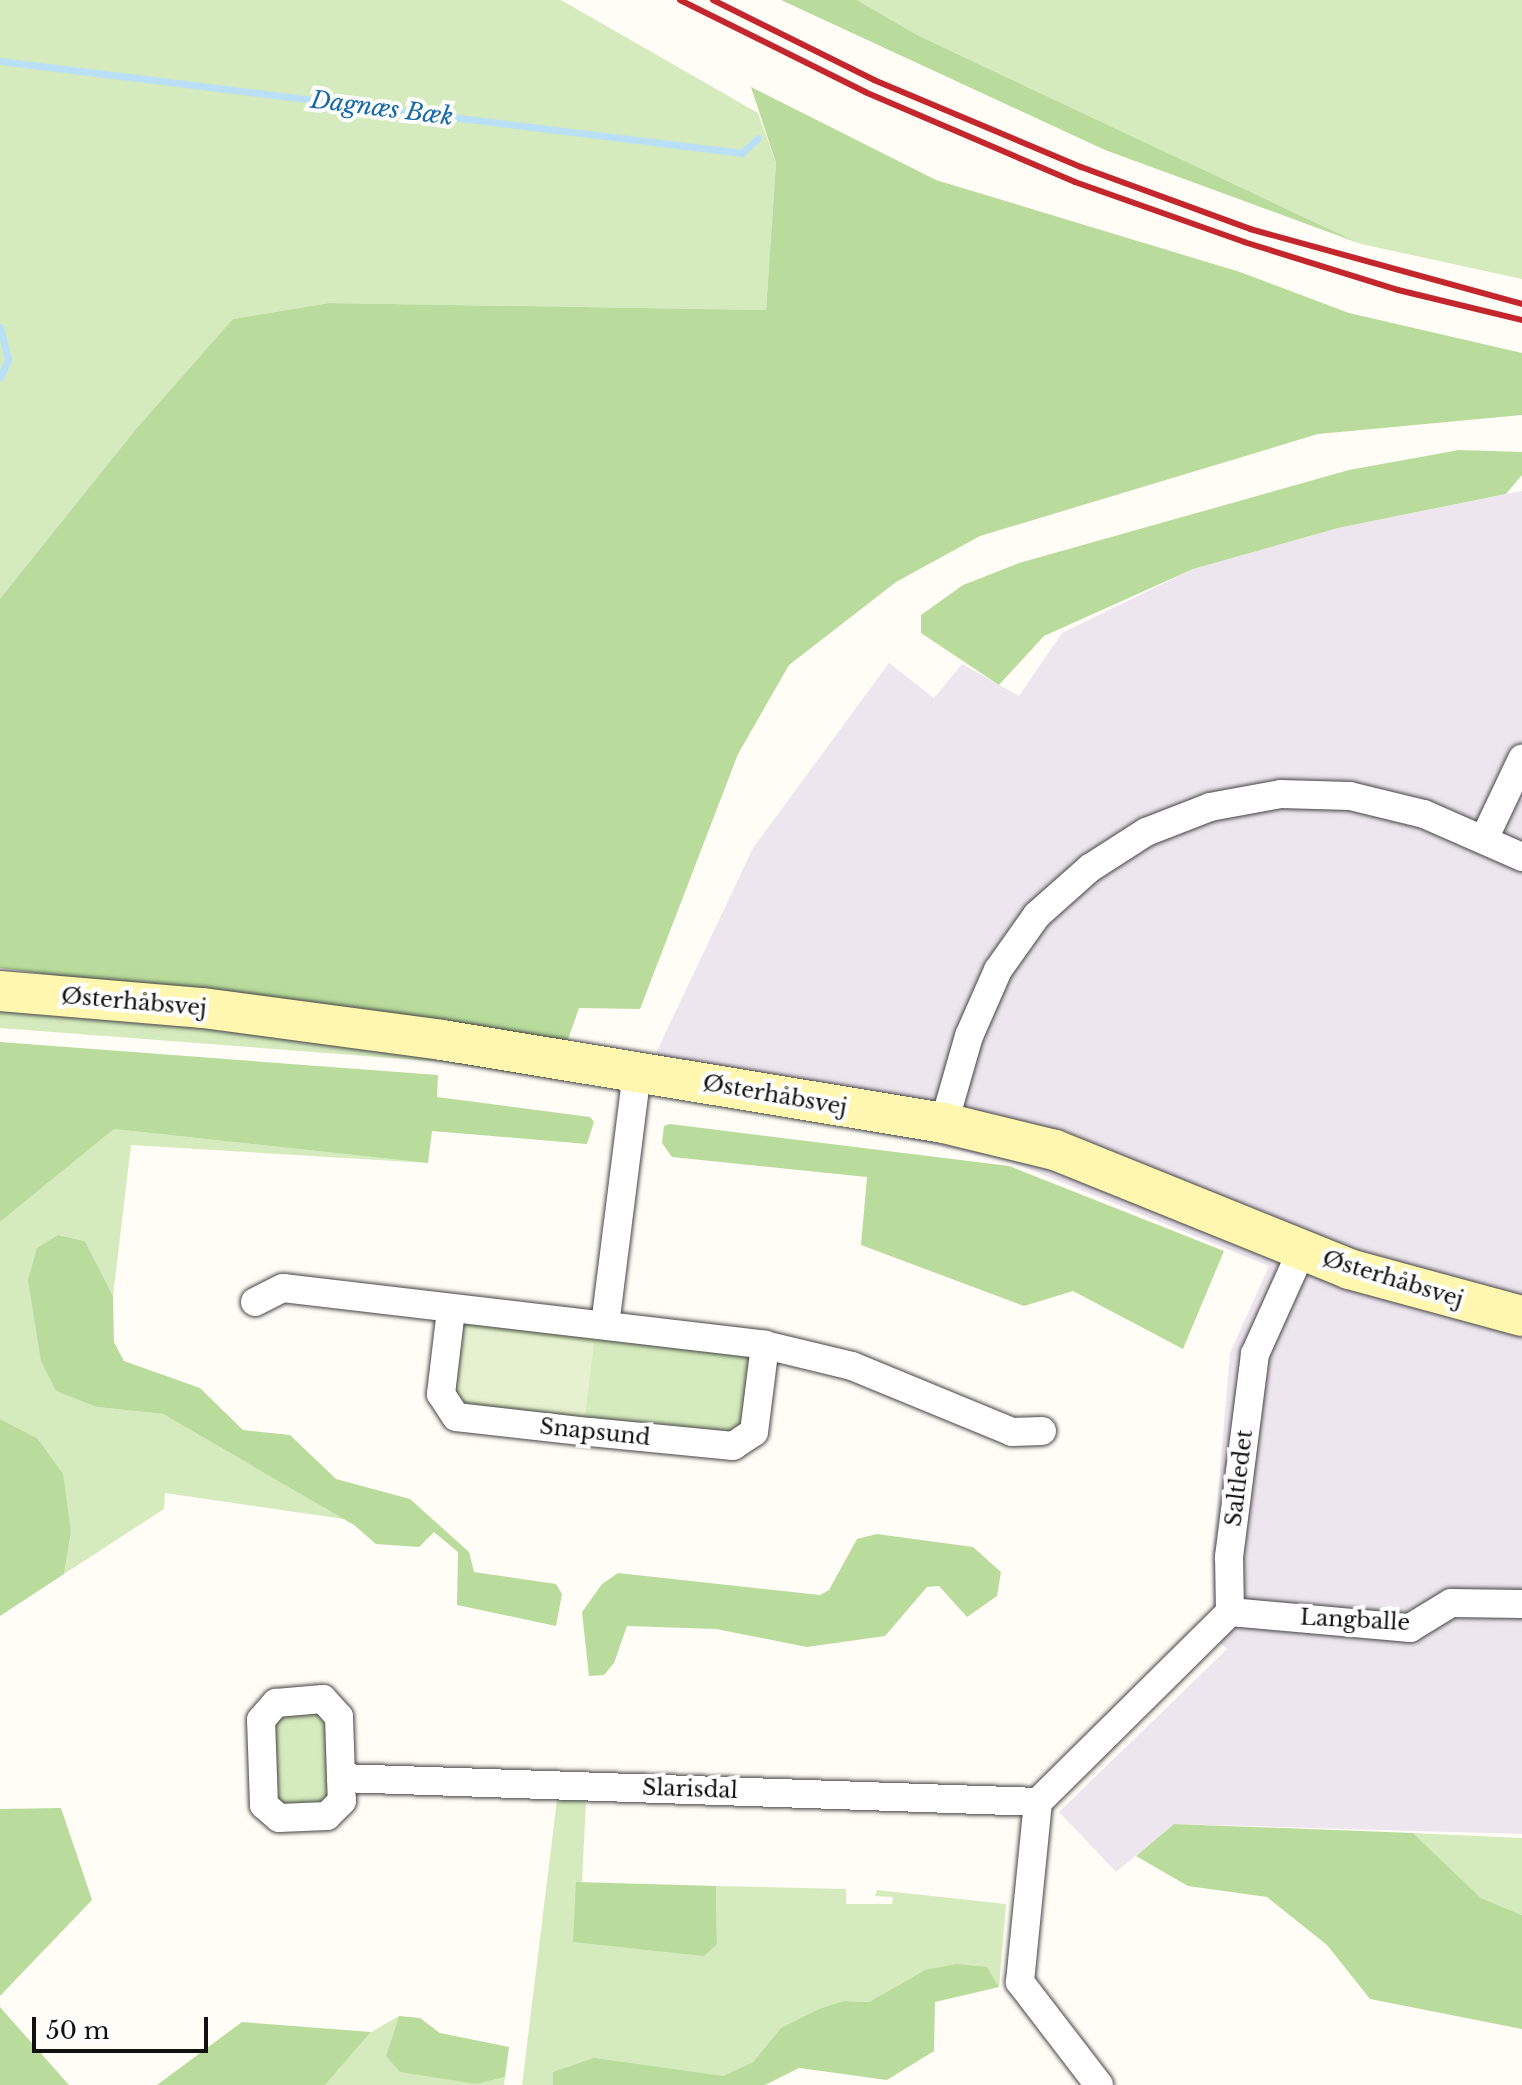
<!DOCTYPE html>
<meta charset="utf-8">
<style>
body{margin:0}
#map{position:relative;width:1522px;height:2085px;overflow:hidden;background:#fffdf5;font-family:"Libre Baskerville",serif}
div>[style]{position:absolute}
.industrial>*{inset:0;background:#eee6ef}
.green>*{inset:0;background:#d5ebbd}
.forest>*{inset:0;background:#b9dc9c}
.pitch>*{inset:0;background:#e6f2cf;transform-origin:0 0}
.stream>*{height:7px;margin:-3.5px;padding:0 3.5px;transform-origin:3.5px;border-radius:3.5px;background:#b9e0f7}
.roads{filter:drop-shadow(0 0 2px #444) drop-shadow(0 0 2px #444)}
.street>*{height:28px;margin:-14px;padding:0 14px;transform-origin:14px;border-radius:14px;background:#fff}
.secondary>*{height:40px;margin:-20px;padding:0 20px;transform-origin:20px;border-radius:20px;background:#fff6b0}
.rail>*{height:6px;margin:-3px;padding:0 3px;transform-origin:3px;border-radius:3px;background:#c4262e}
span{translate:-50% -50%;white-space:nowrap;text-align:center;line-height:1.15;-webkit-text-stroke:8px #fff;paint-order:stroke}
.street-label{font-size:22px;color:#111}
.water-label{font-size:24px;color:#1768a6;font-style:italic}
.scale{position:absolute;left:32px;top:2017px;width:176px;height:36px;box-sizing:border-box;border:4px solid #111;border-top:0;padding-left:10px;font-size:24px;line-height:28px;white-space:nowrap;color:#111;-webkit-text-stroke:6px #fff;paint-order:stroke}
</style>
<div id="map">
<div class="industrial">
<i style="clip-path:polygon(1522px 491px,1522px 1834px,1174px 1824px,1116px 1872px,1059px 1812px,1227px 1649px,1214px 1638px,1213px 1551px,1230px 1353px,1269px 1266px,1009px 1161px,748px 1105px,655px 1055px,753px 848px,889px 663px,934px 698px,962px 664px,1019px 696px,1062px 633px,1193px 569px,1338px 528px)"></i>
</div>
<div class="green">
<i style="clip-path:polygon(0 0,561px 0,758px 113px,776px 163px,766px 310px,329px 303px,233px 319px,0 600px)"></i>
<i style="clip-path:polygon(857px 0,1522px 0,1522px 279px,1361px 244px,919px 36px)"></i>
<i style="clip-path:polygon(0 1004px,449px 1054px,562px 1081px,444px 1062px,0 1028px)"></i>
<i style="clip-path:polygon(114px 1129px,428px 1163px,131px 1145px,113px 1296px,85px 1241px,59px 1235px,37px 1249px,97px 1407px,163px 1414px,344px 1519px,165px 1493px,164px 1509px,64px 1574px,71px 1532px,37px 1438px,0 1419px,0 1222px)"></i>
<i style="clip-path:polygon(466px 1318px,742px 1351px,753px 1361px,744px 1431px,735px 1438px,455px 1406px,455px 1328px)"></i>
<i style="clip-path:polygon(319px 1711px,326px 1719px,331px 1798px,323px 1806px,282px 1807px,274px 1799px,271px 1720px,280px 1713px)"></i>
<i style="clip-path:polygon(557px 1800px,586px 1801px,582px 1882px,576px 1882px,717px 1944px,716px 1886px,846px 1889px,846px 1904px,892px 1904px,893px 1897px,875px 1896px,877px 1890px,1006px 1904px,999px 1987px,986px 1967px,925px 1970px,869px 2002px,844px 2001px,781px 2028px,753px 2062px,723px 2076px,553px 2072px,553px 2085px,522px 2085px)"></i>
<i style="clip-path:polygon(1413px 1833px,1522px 1838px,1522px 1915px,1481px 1898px)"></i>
<i style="clip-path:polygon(399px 2016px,386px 2056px,477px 2084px,505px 2077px,504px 2085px,325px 2085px,371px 2032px)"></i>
</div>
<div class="forest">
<i style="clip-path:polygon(781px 0,857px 0,919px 36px,1361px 244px,1105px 150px)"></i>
<i style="clip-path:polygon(751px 87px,936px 180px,1240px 272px,1349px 313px,1522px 353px,1522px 415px,1318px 434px,980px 536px,896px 582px,789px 665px,738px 754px,640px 1009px,579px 1008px,567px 1042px,0 968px,0 599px,137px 428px,233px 319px,329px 303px,766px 310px,776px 163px)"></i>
<i style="clip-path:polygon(1459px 450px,1522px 452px,1522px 475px,1506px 494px,1338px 528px,1193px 569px,1044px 636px,999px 685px,921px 633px,921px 615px,963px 585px,1019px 563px,1349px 470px)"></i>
<i style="clip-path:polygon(0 1042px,438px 1075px,437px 1097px,590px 1117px,594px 1122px,587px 1144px,432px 1131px,428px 1163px,114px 1129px,0 1222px)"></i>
<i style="clip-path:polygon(670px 1124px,1009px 1166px,1224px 1251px,1183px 1349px,1073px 1291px,1024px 1306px,861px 1245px,867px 1177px,672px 1157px,662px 1143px,664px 1126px)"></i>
<i style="clip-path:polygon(58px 1235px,85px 1241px,113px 1296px,114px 1342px,124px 1361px,200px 1388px,243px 1430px,290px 1435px,336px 1479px,410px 1499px,469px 1552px,474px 1572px,556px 1584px,562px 1594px,556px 1626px,457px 1605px,458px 1552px,434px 1532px,419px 1547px,376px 1544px,354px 1525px,163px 1414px,97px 1407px,56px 1391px,41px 1361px,28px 1280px,37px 1248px)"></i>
<i style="clip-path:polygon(0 1419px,37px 1438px,63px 1474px,71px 1532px,64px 1574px,0 1616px)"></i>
<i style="clip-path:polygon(877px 1534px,973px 1547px,1001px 1572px,997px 1596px,967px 1617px,939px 1586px,927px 1587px,885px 1636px,807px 1647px,716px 1629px,627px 1626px,614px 1663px,604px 1675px,589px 1676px,582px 1612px,602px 1584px,618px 1573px,820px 1595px,829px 1590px,857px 1539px)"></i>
<i style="clip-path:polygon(61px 1808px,92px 1900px,0 1996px,0 1809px)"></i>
<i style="clip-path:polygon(1174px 1824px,1413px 1833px,1481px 1898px,1522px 1915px,1522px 2029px,1370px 1999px,1327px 1945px,1267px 1897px,1188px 1886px,1136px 1856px)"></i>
<i style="clip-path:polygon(576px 1882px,716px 1886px,717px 1944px,704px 1956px,573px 1942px)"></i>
<i style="clip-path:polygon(956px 1964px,987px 1967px,999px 1987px,935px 2002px,934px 2051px,887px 2080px,799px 2068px,765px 2085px,553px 2085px,553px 2072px,594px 2058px,723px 2076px,753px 2062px,781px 2028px,819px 2009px,844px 2001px,869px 2002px,925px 1970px)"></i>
<i style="clip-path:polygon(0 2007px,69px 2085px,0 2085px)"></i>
<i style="clip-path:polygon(399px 2016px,420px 2018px,440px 2033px,509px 2047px,505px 2077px,477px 2084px,400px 2072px,386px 2056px)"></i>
<i style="clip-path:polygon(242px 2022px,371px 2032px,325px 2085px,157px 2085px)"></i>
</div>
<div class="pitch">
<i style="left:464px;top:1327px;width:131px;height:73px;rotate:7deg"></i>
</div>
<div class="stream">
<i style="left:0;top:61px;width:748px;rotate:7.07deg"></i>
<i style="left:742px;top:153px;width:22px;rotate:-43deg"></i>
<i style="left:0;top:327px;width:34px;rotate:76deg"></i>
<i style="left:8px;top:360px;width:19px;rotate:115deg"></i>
</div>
<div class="roads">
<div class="street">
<i style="left:1484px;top:839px;width:89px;rotate:-64.6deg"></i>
<i style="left:944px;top:1123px;width:91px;rotate:-74deg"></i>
<i style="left:969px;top:1036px;width:72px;rotate:-66.3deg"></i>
<i style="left:998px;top:970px;width:67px;rotate:-54.7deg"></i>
<i style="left:1037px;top:915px;width:71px;rotate:-41.6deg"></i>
<i style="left:1090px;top:868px;width:67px;rotate:-32.7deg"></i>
<i style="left:1146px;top:832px;width:69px;rotate:-21.3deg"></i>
<i style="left:1210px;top:807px;width:72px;rotate:-10.4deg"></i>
<i style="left:1281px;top:794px;width:69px;rotate:1.7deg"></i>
<i style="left:1350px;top:796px;width:76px;rotate:13.7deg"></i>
<i style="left:1424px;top:814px;width:107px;rotate:23.7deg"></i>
<i style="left:255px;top:1302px;width:31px;rotate:-27deg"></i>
<i style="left:283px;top:1288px;width:485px;rotate:6.7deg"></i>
<i style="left:765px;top:1345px;width:89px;rotate:13.6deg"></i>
<i style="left:852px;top:1366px;width:173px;rotate:22.4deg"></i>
<i style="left:1012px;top:1432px;width:30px;rotate:-2deg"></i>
<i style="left:451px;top:1310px;width:85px;rotate:96.8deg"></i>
<i style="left:441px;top:1394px;width:27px;rotate:57deg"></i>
<i style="left:456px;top:1417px;width:135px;rotate:6.4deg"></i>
<i style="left:590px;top:1432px;width:144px;rotate:5.6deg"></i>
<i style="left:733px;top:1446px;width:25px;rotate:-34deg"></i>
<i style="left:754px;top:1432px;width:88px;rotate:-82.8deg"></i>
<i style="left:605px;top:1325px;width:255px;rotate:-82.8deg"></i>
<i style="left:1230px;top:1612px;width:181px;rotate:5.1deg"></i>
<i style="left:1410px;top:1628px;width:48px;rotate:-31.4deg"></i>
<i style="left:1451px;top:1603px;width:71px;rotate:0.8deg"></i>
<i style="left:341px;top:1778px;width:23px;rotate:88deg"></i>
<i style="left:342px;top:1801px;width:21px;rotate:135deg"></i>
<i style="left:327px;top:1816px;width:48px;rotate:177.6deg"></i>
<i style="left:279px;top:1818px;width:20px;rotate:-139deg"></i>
<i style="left:264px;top:1805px;width:85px;rotate:-92deg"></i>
<i style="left:261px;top:1720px;width:23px;rotate:-49deg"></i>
<i style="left:276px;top:1703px;width:47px;rotate:-4.9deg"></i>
<i style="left:323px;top:1699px;width:24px;rotate:48deg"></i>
<i style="left:339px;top:1717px;width:61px;rotate:88.1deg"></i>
<i style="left:341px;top:1778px;width:697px;rotate:1.97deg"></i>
<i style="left:1099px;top:2085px;width:130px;rotate:-127.5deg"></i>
<i style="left:1020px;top:1982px;width:181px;rotate:-84.3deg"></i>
<i style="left:1038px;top:1802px;width:270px;rotate:-44.7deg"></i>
<i style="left:1230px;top:1612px;width:55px;rotate:-91deg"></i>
<i style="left:1229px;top:1557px;width:205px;rotate:-82.7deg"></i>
<i style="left:1255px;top:1354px;width:114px;rotate:-65.7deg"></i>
</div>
<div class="secondary">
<i style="left:0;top:991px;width:204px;rotate:4.8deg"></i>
<i style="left:203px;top:1008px;width:241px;rotate:7.6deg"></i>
<i style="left:442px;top:1040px;width:509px;rotate:9.39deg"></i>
<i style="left:944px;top:1123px;width:114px;rotate:13.7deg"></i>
<i style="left:1055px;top:1150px;width:317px;rotate:22deg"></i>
<i style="left:1349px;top:1269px;width:179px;rotate:15.2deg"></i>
</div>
</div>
<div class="rail">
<i style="left:680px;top:0;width:207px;rotate:26.4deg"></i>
<i style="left:865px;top:92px;width:228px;rotate:23.2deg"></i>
<i style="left:1075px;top:182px;width:179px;rotate:19.5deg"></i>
<i style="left:1244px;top:242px;width:161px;rotate:17.3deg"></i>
<i style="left:1398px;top:290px;width:128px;rotate:13.6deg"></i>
<i style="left:713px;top:0;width:180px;rotate:26.4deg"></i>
<i style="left:874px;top:80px;width:225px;rotate:22.8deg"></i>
<i style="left:1081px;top:167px;width:180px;rotate:20.1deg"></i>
<i style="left:1250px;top:229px;width:282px;rotate:15.4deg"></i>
</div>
<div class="street-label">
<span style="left:134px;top:1002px;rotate:5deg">Østerhåbsvej</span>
<span style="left:775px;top:1095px;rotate:10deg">Østerhåbsvej</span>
<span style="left:1393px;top:1279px;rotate:17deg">Østerhåbsvej</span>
<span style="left:595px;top:1432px;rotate:6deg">Snapsund</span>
<span style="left:1239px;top:1478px;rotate:-83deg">Saltledet</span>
<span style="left:1355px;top:1620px;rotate:3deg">Langballe</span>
<span style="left:690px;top:1789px;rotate:2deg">Slarisdal</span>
</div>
<div class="water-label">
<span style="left:382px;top:108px;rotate:7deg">Dagnæs Bæk</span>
</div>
<div class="scale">50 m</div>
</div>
